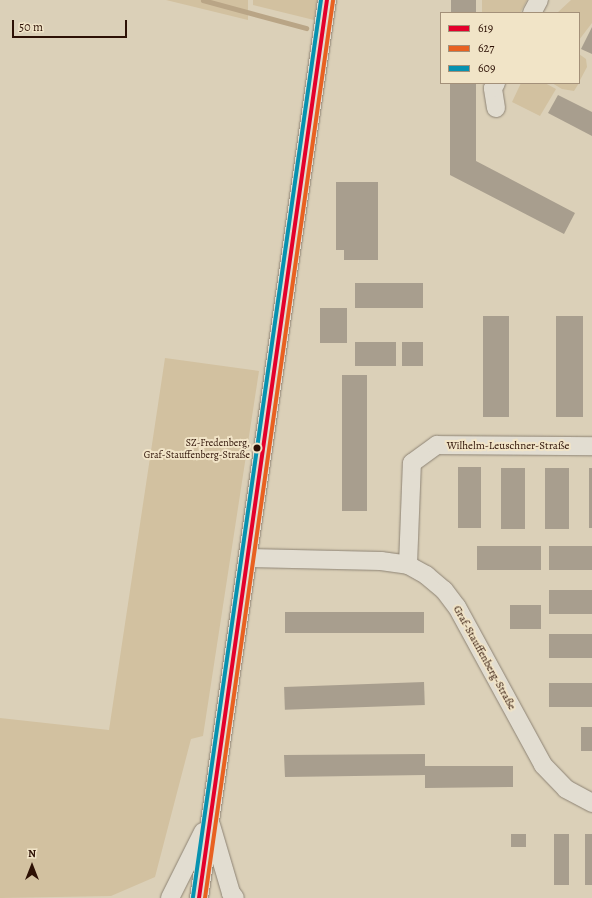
<!DOCTYPE html>
<meta charset="utf-8">
<style>
body{margin:0}
#map{position:relative;width:592px;height:898px;overflow:hidden;background:#dbd0b8;font-family:Alegreya,serif}
div>[style]{position:absolute}
.green>*{inset:0;background:#d2c1a0}
.stream>*{height:4.5px;margin:-2.25px;padding:0 2.25px;transform-origin:2.25px;border-radius:2.25px;background:#b9a586}
.building>*{inset:0;background:#a89e8e;transform-origin:0 0}
.roads{filter:drop-shadow(0 0 1px #8d8374) drop-shadow(0 0 1px #8d8374)}
.minor>*{height:18px;margin:-9px;padding:0 9px;transform-origin:9px;border-radius:9px;background:#e2ddd1}
.bus-1>*{height:4px;margin:-2px;padding:0 2px;transform-origin:2px;border-radius:2px;background:#e4002b}
.bus-2>*{height:4px;margin:-2px;padding:0 2px;transform-origin:2px;border-radius:2px;background:#e86121}
.bus-3>*{height:4px;margin:-2px;padding:0 2px;transform-origin:2px;border-radius:2px;background:#0792b0}
.dots>*{width:11px;height:11px;translate:-50% -50%;box-sizing:border-box;border:2px solid #f1e4c7;border-radius:50%}
span{translate:-50% -50%;white-space:nowrap;text-align:center;line-height:1.15;-webkit-text-stroke:4px #f1e4c7;paint-order:stroke}
.bus-label{font-size:10px;color:#2d1105}
.right{translate:-100% -50%;text-align:right}
.street-label{font-size:11px;color:#2d1105}
.legend{position:absolute;left:440px;top:12px;width:140px;height:72px;box-sizing:border-box;background:#f1e4c7;border:1px solid #a39079;margin:0;padding:5px 7px;list-style:none;font-size:12px;color:#2d1105}
.legend li{display:flex;align-items:center;gap:8px;height:20px}
.legend b{width:20px;border:1px solid #a39079}
.north{position:absolute;left:12px;top:846px;width:40px;height:40px;-webkit-text-stroke:3px #f1e4c7;paint-order:stroke;rotate:0deg;font-size:11px;font-weight:700;line-height:16px;text-align:center;color:#2d1105}
.north::after{content:'';display:block;margin:auto;width:14px;height:18px;background:#2d1105;clip-path:polygon(50% 0,100% 100%,50% 72%,0 100%)}
.scale{position:absolute;left:12px;top:20px;width:115px;height:18px;box-sizing:border-box;border:2px solid #2d1105;border-top:0;padding-left:5px;font-size:12px;line-height:14px;white-space:nowrap;color:#2d1105;-webkit-text-stroke:3px #f1e4c7;paint-order:stroke}
</style>
<div id="map">
<div class="green">
<i style="clip-path:polygon(166px 0,248px 0,248px 20px)"></i>
<i style="clip-path:polygon(253px 0,317px 0,314px 20px,253px 5px)"></i>
<i style="clip-path:polygon(482px 0,527px 0,520px 13px,482px 13px)"></i>
<i style="clip-path:polygon(571px 0,592px 0,592px 23px,579px 40px,579px 13px,557px 13px)"></i>
<i style="clip-path:polygon(579px 54px,586px 59px,587px 67px,579px 82px)"></i>
<i style="clip-path:polygon(521px 83px,545px 83px,556px 89px,540px 116px,512px 102px)"></i>
<i style="clip-path:polygon(552px 83px,579px 83px,574px 91px,562px 89px)"></i>
<i style="clip-path:polygon(165px 358px,259px 371px,203px 736px,191px 739px,155px 877px,111px 896px,0 898px,0 718px,109px 730px)"></i>
</div>
<div class="stream">
<i style="left:203px;top:0;width:107px;rotate:15.2deg"></i>
</div>
<div class="building">
<i style="left:451px;top:0;width:25px;height:13px"></i>
<i style="clip-path:polygon(592px 27px,592px 54px,581px 49px)"></i>
<i style="clip-path:polygon(450px 83px,476px 83px,476px 161px,575px 213px,564px 234px,450px 175px)"></i>
<i style="clip-path:polygon(558px 95px,592px 112px,592px 136px,548px 113px)"></i>
<i style="clip-path:polygon(336px 182px,378px 182px,378px 260px,344px 260px,344px 250px,336px 250px)"></i>
<i style="left:355px;top:283px;width:68px;height:25px"></i>
<i style="left:320px;top:308px;width:27px;height:35px"></i>
<i style="left:483px;top:316px;width:26px;height:101px"></i>
<i style="left:556px;top:316px;width:27px;height:101px"></i>
<i style="left:355px;top:342px;width:41px;height:24px"></i>
<i style="left:402px;top:342px;width:21px;height:24px"></i>
<i style="left:342px;top:375px;width:25px;height:136px"></i>
<i style="left:458px;top:467px;width:23px;height:61px"></i>
<i style="left:501px;top:468px;width:24px;height:61px"></i>
<i style="left:545px;top:468px;width:24px;height:61px"></i>
<i style="left:589px;top:468px;width:3px;height:60px"></i>
<i style="left:477px;top:546px;width:64px;height:24px"></i>
<i style="left:549px;top:546px;width:43px;height:24px"></i>
<i style="left:549px;top:590px;width:43px;height:24px"></i>
<i style="left:510px;top:605px;width:31px;height:24px"></i>
<i style="left:285px;top:612px;width:139px;height:21px"></i>
<i style="left:549px;top:634px;width:43px;height:24px"></i>
<i style="left:424px;top:682px;width:23px;height:140px;rotate:88deg"></i>
<i style="left:549px;top:683px;width:43px;height:24px"></i>
<i style="left:581px;top:727px;width:11px;height:24px"></i>
<i style="clip-path:polygon(425px 754px,425px 766px,513px 766px,513px 787px,425px 788px,425px 775px,285px 777px,284px 755px)"></i>
<i style="left:511px;top:834px;width:15px;height:13px"></i>
<i style="left:554px;top:834px;width:15px;height:51px"></i>
<i style="left:585px;top:834px;width:7px;height:51px"></i>
</div>
<div class="roads">
<div class="minor">
<i style="left:532px;top:13px;width:15px;rotate:-62deg"></i>
<i style="left:496px;top:108px;width:20px;rotate:-99deg"></i>
<i style="left:493px;top:88px;width:6px;rotate:-59deg"></i>
<i style="left:249px;top:558px;width:132px;rotate:1.3deg"></i>
<i style="left:381px;top:561px;width:27px;rotate:8deg"></i>
<i style="left:408px;top:565px;width:21px;rotate:29deg"></i>
<i style="left:426px;top:575px;width:23px;rotate:40deg"></i>
<i style="left:444px;top:590px;width:21px;rotate:53deg"></i>
<i style="left:457px;top:607px;width:180px;rotate:61.4deg"></i>
<i style="left:543px;top:765px;width:33px;rotate:46deg"></i>
<i style="left:566px;top:789px;width:30px;rotate:28deg"></i>
<i style="left:408px;top:565px;width:102px;rotate:-87.8deg"></i>
<i style="left:412px;top:463px;width:31px;rotate:-36deg"></i>
<i style="left:437px;top:445px;width:155px;rotate:0.4deg"></i>
<i style="left:211px;top:825px;width:71px;rotate:73.6deg"></i>
<i style="left:231px;top:893px;width:6px;rotate:51deg"></i>
<i style="left:170px;top:898px;width:74px;rotate:-63.4deg"></i>
<i style="left:199px;top:898px;width:907px;rotate:-81.89deg"></i>
</div>
</div>
<div class="bus-1">
<i style="left:199px;top:898px;width:907px;rotate:-81.89deg"></i>
</div>
<div class="bus-2">
<i style="left:205px;top:898px;width:906px;rotate:-81.88deg"></i>
</div>
<div class="bus-3">
<i style="left:193px;top:897px;width:906px;rotate:-81.88deg"></i>
</div>
<div class="dots">
<i style="left:257px;top:448px;background:#2d1105"></i>
</div>
<div class="bus-label">
<span class="right" style="left:250px;top:448px">SZ-Fredenberg,<br>Graf-Stauffenberg-Straße</span>
</div>
<div class="street-label">
<span style="left:508px;top:446px">Wilhelm-Leuschner-Straße</span>
<span style="left:484px;top:658px;rotate:61deg">Graf-Stauffenberg-Straße</span>
</div>
<ul class="legend">
<li><b style="height:5px;background:#e4002b"></b>619</li>
<li><b style="height:5px;background:#e86121"></b>627</li>
<li><b style="height:5px;background:#0792b0"></b>609</li>
</ul>
<div class="north">N</div>
<div class="scale">50 m</div>
</div>
